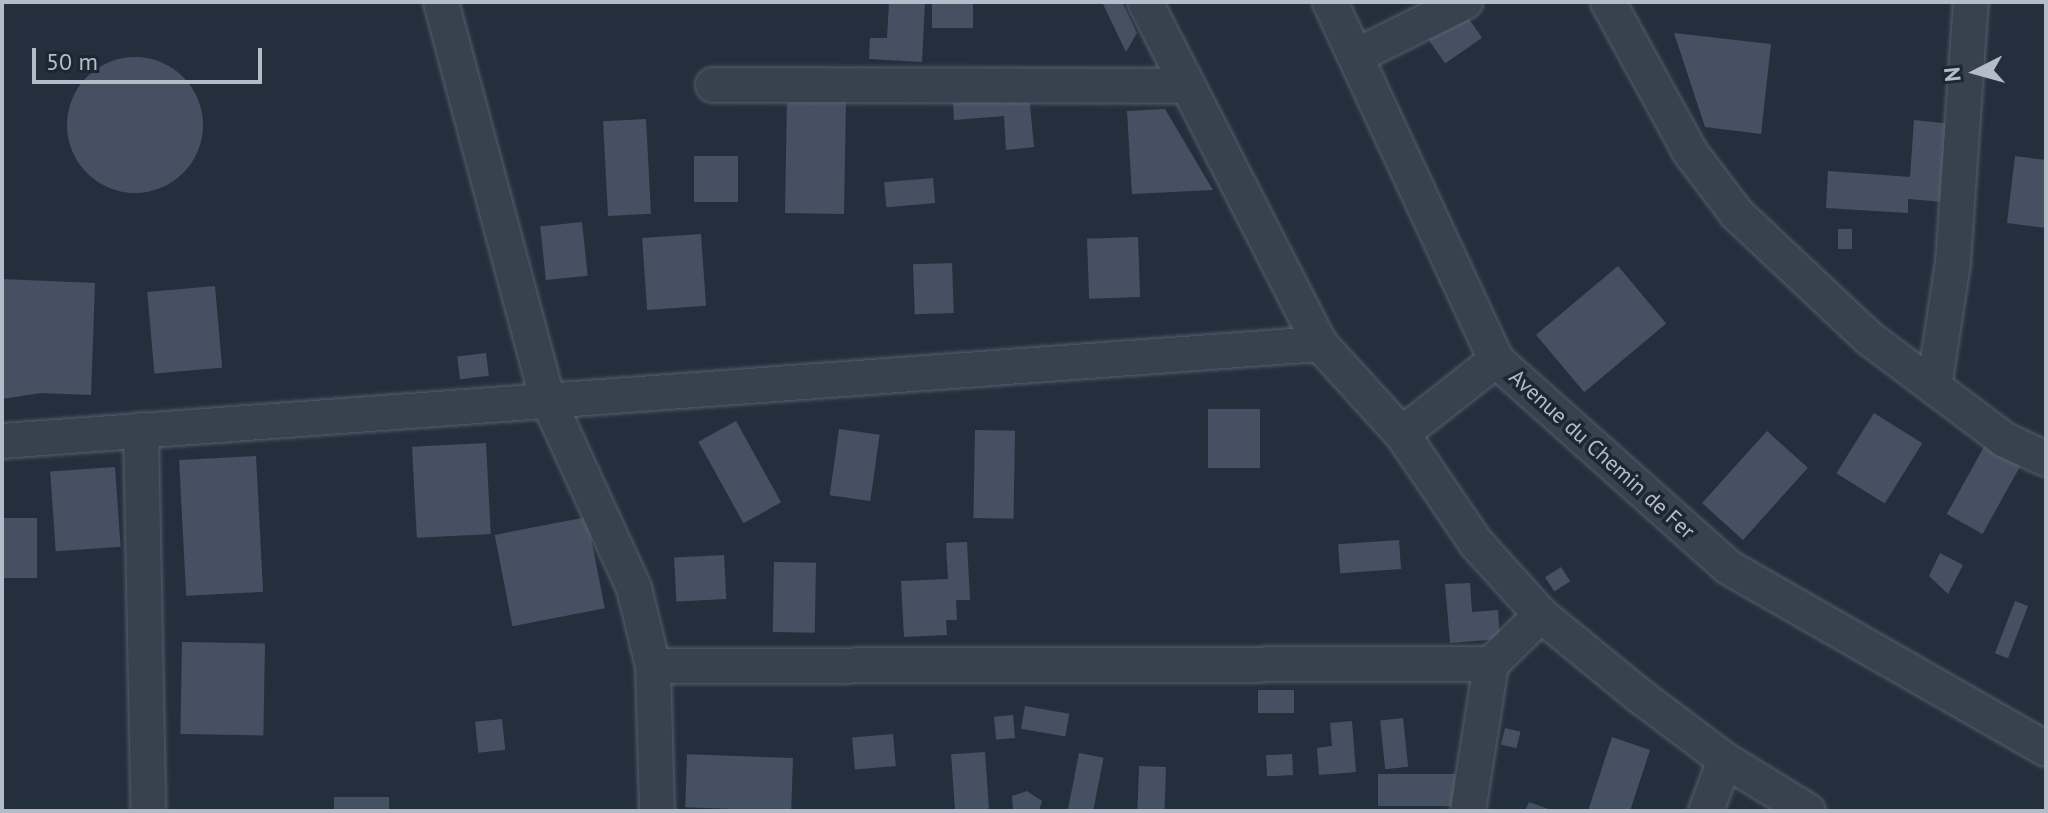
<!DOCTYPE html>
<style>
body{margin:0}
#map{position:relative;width:2048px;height:813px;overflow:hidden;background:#242f3e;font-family:"PT Sans",sans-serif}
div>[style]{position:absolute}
.building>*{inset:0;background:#455162;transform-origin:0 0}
.round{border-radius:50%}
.roads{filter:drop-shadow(0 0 2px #565f6c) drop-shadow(0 0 2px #565f6c)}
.minor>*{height:34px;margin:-17px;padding:0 17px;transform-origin:17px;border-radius:17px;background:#38414e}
span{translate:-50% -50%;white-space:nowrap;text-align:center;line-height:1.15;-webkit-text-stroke:7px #1d2633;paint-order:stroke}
.street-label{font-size:22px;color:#b4bcc9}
.frame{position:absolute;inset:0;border:4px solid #b4bcc9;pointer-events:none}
.north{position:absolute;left:1936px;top:32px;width:80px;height:80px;-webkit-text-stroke:6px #1d2633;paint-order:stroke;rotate:264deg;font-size:22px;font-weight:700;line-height:32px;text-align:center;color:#b4bcc9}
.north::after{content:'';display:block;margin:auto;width:28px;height:36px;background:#b4bcc9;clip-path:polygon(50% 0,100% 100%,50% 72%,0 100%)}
.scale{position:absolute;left:32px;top:48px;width:230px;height:36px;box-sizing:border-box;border:4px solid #b4bcc9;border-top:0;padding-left:10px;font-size:24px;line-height:28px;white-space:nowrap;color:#b4bcc9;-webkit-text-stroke:6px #1d2633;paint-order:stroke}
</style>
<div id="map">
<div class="building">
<i style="clip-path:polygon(889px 2px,925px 2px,922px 62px,869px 59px,870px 38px,887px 38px)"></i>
<i style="left:932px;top:2px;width:41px;height:26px"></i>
<i style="clip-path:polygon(1102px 2px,1122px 2px,1137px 33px,1126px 52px)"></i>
<i style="left:1462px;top:9px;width:35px;height:45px;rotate:55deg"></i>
<i style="clip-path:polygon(1674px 33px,1771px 44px,1761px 134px,1705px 127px)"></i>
<i class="round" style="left:67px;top:57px;width:136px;height:136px"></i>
<i style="clip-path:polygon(1029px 95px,1034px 147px,1006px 150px,1004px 116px,954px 120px,953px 102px)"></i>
<i style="left:787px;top:98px;width:59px;height:115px;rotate:1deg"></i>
<i style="clip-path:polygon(1165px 109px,1213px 190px,1132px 194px,1127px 111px)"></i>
<i style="left:646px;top:119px;width:95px;height:43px;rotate:87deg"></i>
<i style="clip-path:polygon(1914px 120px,1951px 124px,1944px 202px,1908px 199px,1908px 213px,1826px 208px,1828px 171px,1910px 177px)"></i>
<i style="left:694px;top:156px;width:44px;height:46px"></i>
<i style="clip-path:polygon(2015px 156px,2046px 160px,2046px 228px,2007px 223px)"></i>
<i style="left:933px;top:178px;width:25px;height:49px;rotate:85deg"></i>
<i style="left:582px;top:222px;width:54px;height:42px;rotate:84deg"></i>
<i style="left:1838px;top:229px;width:14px;height:20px"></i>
<i style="left:701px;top:234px;width:72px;height:59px;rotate:86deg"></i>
<i style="left:1138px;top:237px;width:60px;height:51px;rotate:88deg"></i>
<i style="left:952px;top:263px;width:50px;height:39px;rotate:88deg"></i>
<i style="left:1618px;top:266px;width:75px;height:107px;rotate:50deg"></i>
<i style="clip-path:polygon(2px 279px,95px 283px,91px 395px,41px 393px,2px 399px)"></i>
<i style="left:215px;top:286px;width:82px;height:68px;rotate:85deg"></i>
<i style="left:486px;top:353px;width:23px;height:29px;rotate:83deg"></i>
<i style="left:1208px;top:409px;width:52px;height:59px"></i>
<i style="left:1874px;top:413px;width:57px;height:71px;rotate:32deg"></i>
<i style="left:736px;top:421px;width:93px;height:43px;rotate:61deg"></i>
<i style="left:839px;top:429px;width:41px;height:67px;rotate:8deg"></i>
<i style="left:975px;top:430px;width:40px;height:88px;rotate:1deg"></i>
<i style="left:1767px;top:431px;width:55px;height:97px;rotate:42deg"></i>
<i style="left:486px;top:443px;width:91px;height:74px;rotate:87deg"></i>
<i style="left:1985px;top:445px;width:41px;height:79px;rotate:29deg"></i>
<i style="left:256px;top:456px;width:136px;height:77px;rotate:87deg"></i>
<i style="left:115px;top:467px;width:80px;height:65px;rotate:86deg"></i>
<i style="left:587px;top:517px;width:93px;height:94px;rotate:79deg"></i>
<i style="left:2px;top:518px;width:35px;height:60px"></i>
<i style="left:1399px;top:540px;width:29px;height:61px;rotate:86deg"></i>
<i style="clip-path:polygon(967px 542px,970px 600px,956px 600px,957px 620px,946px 620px,947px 635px,904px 637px,901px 581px,948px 579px,946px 543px)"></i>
<i style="clip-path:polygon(1940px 553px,1963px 565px,1948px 594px,1929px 576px)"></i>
<i style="left:724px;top:555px;width:44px;height:50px;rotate:87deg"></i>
<i style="left:774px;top:562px;width:42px;height:70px;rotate:1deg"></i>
<i style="left:1561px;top:567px;width:17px;height:19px;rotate:57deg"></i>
<i style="clip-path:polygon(1470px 583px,1472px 612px,1498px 610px,1500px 639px,1450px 643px,1445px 584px)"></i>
<i style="left:2015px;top:601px;width:14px;height:56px;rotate:21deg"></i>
<i style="left:182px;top:642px;width:83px;height:92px;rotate:1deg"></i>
<i style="left:1258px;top:690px;width:36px;height:23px"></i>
<i style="left:1025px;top:706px;width:45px;height:23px;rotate:10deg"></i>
<i style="left:1013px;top:715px;width:23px;height:19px;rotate:85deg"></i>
<i style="left:1403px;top:718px;width:49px;height:23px;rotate:84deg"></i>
<i style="left:502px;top:719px;width:31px;height:27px;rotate:84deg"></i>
<i style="clip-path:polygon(1352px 721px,1356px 772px,1319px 775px,1317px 748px,1332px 746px,1330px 723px)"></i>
<i style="left:1505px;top:728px;width:16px;height:17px;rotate:14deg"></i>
<i style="left:893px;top:734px;width:32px;height:41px;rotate:85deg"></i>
<i style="clip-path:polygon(1612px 737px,1650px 750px,1630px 811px,1588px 811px)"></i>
<i style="left:985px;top:752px;width:57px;height:34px;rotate:86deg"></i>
<i style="left:1079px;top:753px;width:25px;height:59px;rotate:11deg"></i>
<i style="left:1292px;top:754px;width:21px;height:26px;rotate:87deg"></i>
<i style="left:793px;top:758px;width:53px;height:106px;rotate:92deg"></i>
<i style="left:1139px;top:766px;width:27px;height:45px;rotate:2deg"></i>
<i style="left:1455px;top:774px;width:32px;height:77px;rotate:90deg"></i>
<i style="clip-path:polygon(1027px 791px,1042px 801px,1039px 811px,1013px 811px,1012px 796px)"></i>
<i style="left:389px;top:797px;width:14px;height:55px;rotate:90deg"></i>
<i style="clip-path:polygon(1529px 802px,1554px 811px,1525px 811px)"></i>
</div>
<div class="roads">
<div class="minor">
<i style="left:441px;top:2px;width:412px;rotate:75deg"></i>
<i style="left:548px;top:400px;width:207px;rotate:65.4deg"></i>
<i style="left:634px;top:588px;width:80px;rotate:76.3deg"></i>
<i style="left:653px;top:666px;width:145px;rotate:88.4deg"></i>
<i style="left:1145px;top:2px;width:384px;rotate:62.9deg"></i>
<i style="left:1320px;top:344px;width:122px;rotate:47.7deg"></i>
<i style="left:1402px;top:434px;width:132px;rotate:55.8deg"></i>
<i style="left:1476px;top:543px;width:97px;rotate:47.9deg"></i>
<i style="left:1541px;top:615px;width:128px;rotate:39.3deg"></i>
<i style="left:1640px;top:696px;width:106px;rotate:37deg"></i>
<i style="left:1725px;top:760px;width:97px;rotate:31.6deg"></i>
<i style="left:1330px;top:2px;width:395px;rotate:65.1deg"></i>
<i style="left:1496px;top:360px;width:311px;rotate:41.7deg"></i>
<i style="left:1728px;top:567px;width:366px;rotate:29.8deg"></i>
<i style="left:1608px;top:2px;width:171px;rotate:61.3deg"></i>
<i style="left:1690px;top:152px;width:78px;rotate:52.8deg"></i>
<i style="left:1737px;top:214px;width:181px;rotate:43.2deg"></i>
<i style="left:1869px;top:338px;width:170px;rotate:36.9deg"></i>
<i style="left:2005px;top:440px;width:45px;rotate:24.9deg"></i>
<i style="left:1356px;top:56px;width:122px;rotate:-26.4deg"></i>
<i style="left:713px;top:85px;width:472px;rotate:0.1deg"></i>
<i style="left:1934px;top:387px;width:125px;rotate:-81.3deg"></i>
<i style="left:1953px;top:263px;width:262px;rotate:-86.1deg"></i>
<i style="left:141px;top:430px;width:381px;rotate:88.9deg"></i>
<i style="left:1402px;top:434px;width:120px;rotate:-38.2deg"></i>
<i style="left:2px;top:441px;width:1322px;rotate:-4.21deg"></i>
<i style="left:653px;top:666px;width:838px;rotate:-0.14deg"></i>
<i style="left:1468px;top:811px;width:149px;rotate:-81.1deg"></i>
<i style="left:1491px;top:664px;width:70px;rotate:-44.4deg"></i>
<i style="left:1706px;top:811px;width:54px;rotate:-69.6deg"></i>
</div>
</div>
<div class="street-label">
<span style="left:1602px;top:454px;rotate:42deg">Avenue du Chemin de Fer</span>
</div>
<div class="frame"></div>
<div class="north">N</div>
<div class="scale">50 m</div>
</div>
